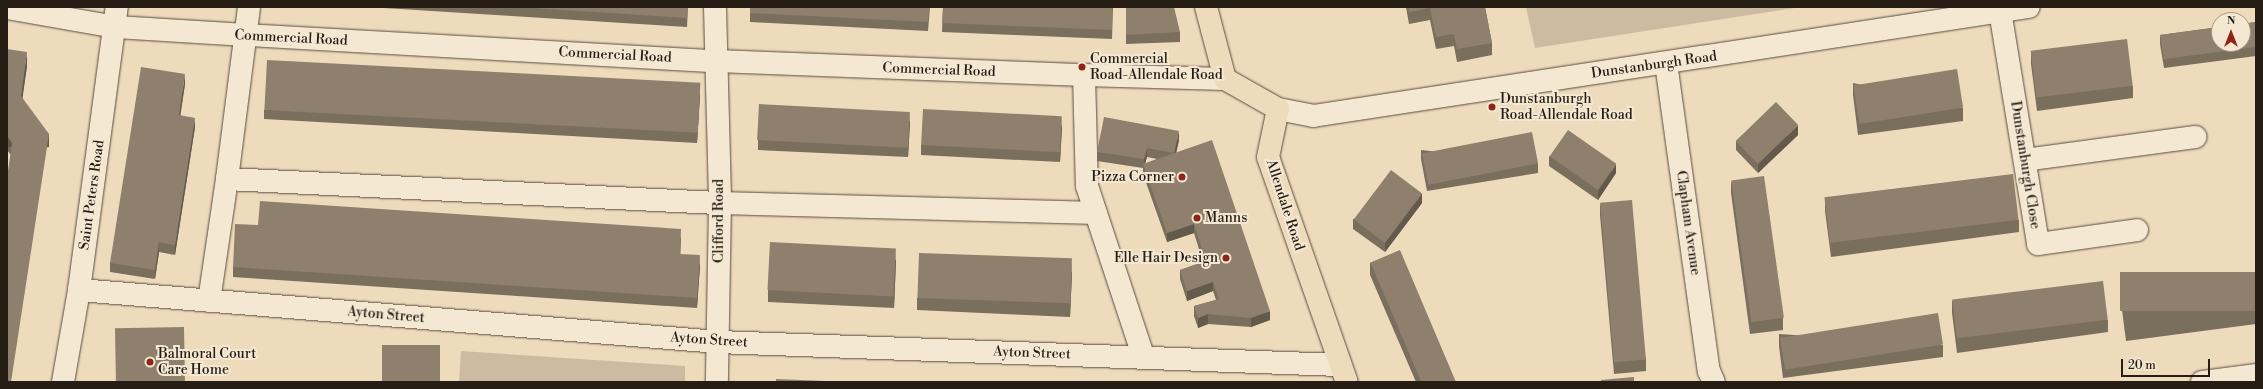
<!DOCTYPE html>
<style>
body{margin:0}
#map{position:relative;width:2263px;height:389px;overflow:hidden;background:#eedbbc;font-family:"Libre Bodoni",serif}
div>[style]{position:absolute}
.green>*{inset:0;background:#ccbba0}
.roads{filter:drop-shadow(0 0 1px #584c3f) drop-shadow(0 0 1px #584c3f)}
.minor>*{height:22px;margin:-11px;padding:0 11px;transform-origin:11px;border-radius:11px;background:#f4e8d3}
.major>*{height:22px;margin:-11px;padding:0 11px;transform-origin:11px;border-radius:11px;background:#eedbbc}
.wall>*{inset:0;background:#7a6e5d}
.shaded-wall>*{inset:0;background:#635a4c;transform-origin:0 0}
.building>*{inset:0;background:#8e806c;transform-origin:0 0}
.dots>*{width:11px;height:11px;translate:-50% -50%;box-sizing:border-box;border:2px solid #f4e8d3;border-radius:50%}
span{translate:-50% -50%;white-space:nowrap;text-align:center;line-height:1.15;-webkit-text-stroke:4px #f4e8d3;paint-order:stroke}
.street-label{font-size:14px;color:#261d15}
.poi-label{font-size:14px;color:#261d15}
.left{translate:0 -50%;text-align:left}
.right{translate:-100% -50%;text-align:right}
.frame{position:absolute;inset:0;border:8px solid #261d15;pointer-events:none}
.north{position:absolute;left:2211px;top:12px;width:40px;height:40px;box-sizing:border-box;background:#f4e8d3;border:1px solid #a29787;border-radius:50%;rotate:0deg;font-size:11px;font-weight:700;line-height:16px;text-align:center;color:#261d15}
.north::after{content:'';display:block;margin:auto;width:14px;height:18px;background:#8f2418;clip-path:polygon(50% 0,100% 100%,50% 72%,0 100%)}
.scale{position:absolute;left:2121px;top:359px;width:89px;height:18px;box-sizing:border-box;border:2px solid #261d15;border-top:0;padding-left:5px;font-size:12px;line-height:14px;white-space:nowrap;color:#261d15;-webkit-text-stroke:3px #f4e8d3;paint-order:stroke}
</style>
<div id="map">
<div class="green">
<i style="clip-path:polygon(1526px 7px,1801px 7px,1535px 48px)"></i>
<i style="clip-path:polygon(461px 351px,685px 366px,685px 382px,459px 382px)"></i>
</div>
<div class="roads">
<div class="minor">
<i style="left:715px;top:7px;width:196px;rotate:88.5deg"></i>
<i style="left:720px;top:203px;width:179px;rotate:91deg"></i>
<i style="left:7px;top:8px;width:111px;rotate:9.9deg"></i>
<i style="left:116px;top:27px;width:130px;rotate:3.5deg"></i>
<i style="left:246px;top:35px;width:471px;rotate:3.2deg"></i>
<i style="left:716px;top:61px;width:368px;rotate:2.2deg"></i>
<i style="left:1084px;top:75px;width:141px;rotate:1.6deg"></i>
<i style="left:2000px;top:11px;width:236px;rotate:80.7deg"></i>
<i style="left:2038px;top:244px;width:100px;rotate:-8deg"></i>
<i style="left:1666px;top:63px;width:311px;rotate:82.1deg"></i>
<i style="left:1709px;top:371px;width:12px;rotate:66deg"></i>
<i style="left:1084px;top:75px;width:111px;rotate:88.5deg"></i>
<i style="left:1087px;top:186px;width:181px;rotate:71.7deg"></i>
<i style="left:1278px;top:109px;width:36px;rotate:11deg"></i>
<i style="left:1313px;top:116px;width:724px;rotate:-8.66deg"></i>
<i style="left:2025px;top:160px;width:172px;rotate:-7.7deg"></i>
<i style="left:227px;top:179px;width:494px;rotate:2.8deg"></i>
<i style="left:720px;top:203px;width:376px;rotate:1.5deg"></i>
<i style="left:79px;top:290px;width:641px;rotate:4.65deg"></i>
<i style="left:718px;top:342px;width:622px;rotate:2.12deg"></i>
<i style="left:209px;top:301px;width:123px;rotate:-81.6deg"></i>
<i style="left:227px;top:179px;width:173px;rotate:-82.7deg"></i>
<i style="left:63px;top:382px;width:93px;rotate:-80.1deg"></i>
<i style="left:79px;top:290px;width:286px;rotate:-82.4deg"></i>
<i style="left:2202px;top:382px;width:54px;rotate:-7.4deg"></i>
</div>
<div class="major">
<i style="left:1206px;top:7px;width:74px;rotate:75.2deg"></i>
<i style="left:1225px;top:79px;width:61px;rotate:29.5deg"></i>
<i style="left:1278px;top:109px;width:49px;rotate:101.8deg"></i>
<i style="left:1268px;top:157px;width:238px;rotate:70.7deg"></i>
</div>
</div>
<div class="wall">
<i style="clip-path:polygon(368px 7px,688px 7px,687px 27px)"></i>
<i style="clip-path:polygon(750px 7px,930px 7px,928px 31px,750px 22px)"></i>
<i style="clip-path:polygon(943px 7px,1113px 7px,1112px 39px,942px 32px)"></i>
<i style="clip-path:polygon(1126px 7px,1180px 32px,1180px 42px,1126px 44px)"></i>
<i style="clip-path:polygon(1406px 7px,1485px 7px,1492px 43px,1492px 55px,1457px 62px,1454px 46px,1436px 49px,1430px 20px,1409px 24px)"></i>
<i style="clip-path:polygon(2256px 22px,2256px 56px,2164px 68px,2160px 44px,2160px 35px)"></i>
<i style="clip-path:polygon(7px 49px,27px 66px,22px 98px,49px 147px,11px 155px,7px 150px)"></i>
<i style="clip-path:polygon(2031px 52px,2133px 86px,2133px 98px,2037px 111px,2031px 64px)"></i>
<i style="clip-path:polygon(1853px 83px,1963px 108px,1963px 121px,1858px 135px,1853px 95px)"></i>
<i style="clip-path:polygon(185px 84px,180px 115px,195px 127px,175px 255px,159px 252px,155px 279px,110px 272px,110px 263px)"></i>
<i style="clip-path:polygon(700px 95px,697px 143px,264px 119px,264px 110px)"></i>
<i style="clip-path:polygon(910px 121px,908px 157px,758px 150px,758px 140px)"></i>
<i style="clip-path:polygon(1062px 126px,1060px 162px,921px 155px,921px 145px)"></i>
<i style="clip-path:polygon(1798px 135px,1758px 173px,1736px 150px,1736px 141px)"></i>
<i style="clip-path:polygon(evenodd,1179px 140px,1176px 153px,1270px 320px,1251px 327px,1208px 324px,1198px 328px,1194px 316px,1194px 306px,1216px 300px,1213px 291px,1187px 301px,1180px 279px,1180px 270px,1203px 262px,1194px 233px,1167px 242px,1143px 174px,1143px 168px,1097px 161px,1097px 152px,1179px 140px,1147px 157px,1157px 159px,1145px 164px,1147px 157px)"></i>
<i style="clip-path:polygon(1421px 150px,1538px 163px,1538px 173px,1427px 191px,1421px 159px)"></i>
<i style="clip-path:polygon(1549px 156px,1616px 173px,1598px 200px,1549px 166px)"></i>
<i style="clip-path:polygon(1731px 181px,1783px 318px,1783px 330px,1750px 334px,1731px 193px)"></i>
<i style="clip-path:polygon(1825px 199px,2019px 220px,2019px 232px,1831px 257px,1825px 211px)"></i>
<i style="clip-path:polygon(1422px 203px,1385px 252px,1353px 229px,1353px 219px)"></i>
<i style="clip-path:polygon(1600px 203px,1646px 359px,1646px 371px,1614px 374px,1600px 215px)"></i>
<i style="clip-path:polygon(681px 238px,680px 254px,700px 265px,697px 308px,233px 277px,233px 267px)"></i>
<i style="clip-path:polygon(896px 260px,894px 308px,768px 302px,768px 290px)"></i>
<i style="clip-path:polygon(1370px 262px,1456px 382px,1416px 382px,1370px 275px)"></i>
<i style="clip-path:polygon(1072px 272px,1070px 317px,917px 310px,917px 298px)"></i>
<i style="clip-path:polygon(2256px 272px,2256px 324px,2126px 341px,2121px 302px,2121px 290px)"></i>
<i style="clip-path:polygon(1952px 301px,2108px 320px,2108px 332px,1957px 353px,1952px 313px)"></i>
<i style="clip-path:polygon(1779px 334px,1943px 345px,1943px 357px,1783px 378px,1779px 346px)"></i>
</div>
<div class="shaded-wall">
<i style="clip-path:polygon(27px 52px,27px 66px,21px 109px,21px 96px)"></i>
<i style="clip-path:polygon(185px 74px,185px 84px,179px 125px,179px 115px)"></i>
<i style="clip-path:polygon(700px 85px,700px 95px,697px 143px,697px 134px)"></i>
<i style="clip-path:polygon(910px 111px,910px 121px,908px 157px,908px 148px)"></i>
<i style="clip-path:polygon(1062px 116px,1062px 126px,1060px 162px,1060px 153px)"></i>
<i style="clip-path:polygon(195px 118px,195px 127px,175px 255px,175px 245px)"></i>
<i style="clip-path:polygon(1798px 125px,1798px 135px,1758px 173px,1758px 164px)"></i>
<i style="clip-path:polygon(1179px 131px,1179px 140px,1174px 163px,1174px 153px)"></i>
<i style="left:49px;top:134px;width:13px;height:251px;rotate:90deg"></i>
<i style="clip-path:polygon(1147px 148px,1147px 157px,1144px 167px,1144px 159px)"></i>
<i style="clip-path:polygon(1616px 164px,1616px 173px,1598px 200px,1598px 191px)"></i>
<i style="clip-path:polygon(1422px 193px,1422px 203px,1385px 252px,1385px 243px)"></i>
<i style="clip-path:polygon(1194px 224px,1194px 233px,1167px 242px,1167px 233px)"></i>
<i style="clip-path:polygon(681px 229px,681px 238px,680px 263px,680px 254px)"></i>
<i style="clip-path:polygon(159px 242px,159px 252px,155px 279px,155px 270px)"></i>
<i style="clip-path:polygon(896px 248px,896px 260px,894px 308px,894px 296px)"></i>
<i style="clip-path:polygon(700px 255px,700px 265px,697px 308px,697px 298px)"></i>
<i style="clip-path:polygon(1072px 259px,1072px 272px,1070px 317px,1070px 305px)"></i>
<i style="clip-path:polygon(1213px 282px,1213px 291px,1187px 301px,1187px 291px)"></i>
<i style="clip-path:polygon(1270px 311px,1270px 320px,1251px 327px,1251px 318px)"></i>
<i style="clip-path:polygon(1208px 314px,1208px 324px,1198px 328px,1198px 318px)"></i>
</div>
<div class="building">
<i style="clip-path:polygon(517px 7px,688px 7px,687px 18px)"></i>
<i style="clip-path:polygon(750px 7px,929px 7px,928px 22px,750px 13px)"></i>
<i style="clip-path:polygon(943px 7px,1112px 7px,1112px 30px,942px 23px)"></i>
<i style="clip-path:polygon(1126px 7px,1174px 7px,1180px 32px,1126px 35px)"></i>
<i style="clip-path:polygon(1408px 7px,1485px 7px,1492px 43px,1457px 49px,1454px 34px,1436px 37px,1430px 8px,1409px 12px)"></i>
<i style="clip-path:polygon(2256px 22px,2256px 47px,2164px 59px,2160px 35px,2219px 27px,2219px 44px,2243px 44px,2243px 24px)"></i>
<i style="left:2127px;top:39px;width:47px;height:97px;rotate:83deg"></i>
<i style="clip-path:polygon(7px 49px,27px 52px,21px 96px,49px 134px,11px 382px,7px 382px,7px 178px,12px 143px,7px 136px)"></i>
<i style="left:267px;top:60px;width:434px;height:50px;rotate:3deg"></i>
<i style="clip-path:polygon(141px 67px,185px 74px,179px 115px,195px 118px,175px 245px,159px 242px,155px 270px,110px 263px)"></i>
<i style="left:1957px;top:69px;width:39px;height:105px;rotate:81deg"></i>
<i style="left:1776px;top:102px;width:32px;height:56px;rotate:46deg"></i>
<i style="left:759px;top:104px;width:151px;height:36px;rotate:3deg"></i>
<i style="left:923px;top:109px;width:139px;height:36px;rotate:3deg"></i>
<i style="clip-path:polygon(1104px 117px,1179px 131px,1174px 153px,1147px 148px,1144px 159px,1097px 152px)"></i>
<i style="left:1568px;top:130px;width:59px;height:32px;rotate:35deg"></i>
<i style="left:1532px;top:132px;width:32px;height:112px;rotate:79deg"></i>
<i style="clip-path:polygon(1212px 140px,1270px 311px,1251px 318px,1208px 314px,1198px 318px,1194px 306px,1219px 299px,1213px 282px,1187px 291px,1180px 270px,1206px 261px,1199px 240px,1194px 224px,1167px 233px,1143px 164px)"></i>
<i style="left:1391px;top:170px;width:39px;height:62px;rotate:37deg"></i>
<i style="left:2013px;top:174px;width:46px;height:190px;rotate:83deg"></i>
<i style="left:1764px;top:176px;width:143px;height:33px;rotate:82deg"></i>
<i style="left:1632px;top:200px;width:160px;height:32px;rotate:85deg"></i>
<i style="clip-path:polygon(260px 201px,681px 229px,680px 254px,700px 255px,697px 298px,233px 267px,235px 224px,258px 225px)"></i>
<i style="left:770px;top:242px;width:126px;height:48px;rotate:3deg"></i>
<i style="left:1400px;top:250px;width:143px;height:32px;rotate:67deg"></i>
<i style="left:919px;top:253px;width:153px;height:45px;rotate:2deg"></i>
<i style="left:2256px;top:272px;width:39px;height:136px;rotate:90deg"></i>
<i style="left:2103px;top:281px;width:39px;height:152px;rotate:83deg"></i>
<i style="left:1938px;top:313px;width:32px;height:160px;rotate:81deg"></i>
<i style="left:184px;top:327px;width:55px;height:69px;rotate:89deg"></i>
<i style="left:382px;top:345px;width:58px;height:37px"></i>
<i style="clip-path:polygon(1634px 377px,1634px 382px,1601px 382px,1601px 380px)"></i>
<i style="clip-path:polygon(776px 379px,826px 381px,826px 382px,776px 382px)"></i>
</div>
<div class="dots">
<i style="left:1082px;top:67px;background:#8f2418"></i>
<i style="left:1492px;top:107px;background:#8f2418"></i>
<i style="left:1182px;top:177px;background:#8f2418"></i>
<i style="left:1197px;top:218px;background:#8f2418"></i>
<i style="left:1226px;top:258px;background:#8f2418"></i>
<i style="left:150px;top:362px;background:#8f2418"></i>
</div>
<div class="street-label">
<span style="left:291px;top:38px;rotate:3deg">Commercial Road</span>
<span style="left:615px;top:55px;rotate:3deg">Commercial Road</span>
<span style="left:1654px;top:65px;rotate:-8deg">Dunstanburgh Road</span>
<span style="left:939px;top:70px;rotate:2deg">Commercial Road</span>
<span style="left:2025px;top:165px;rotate:81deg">Dunstanburgh Close</span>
<span style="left:92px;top:195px;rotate:-82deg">Saint Peters Road</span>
<span style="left:1285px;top:205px;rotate:72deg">Allendale Road</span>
<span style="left:719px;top:221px;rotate:-90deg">Clifford Road</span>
<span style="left:1688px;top:223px;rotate:82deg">Clapham Avenue</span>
<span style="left:386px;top:315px;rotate:5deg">Ayton Street</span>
<span style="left:709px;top:340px;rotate:4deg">Ayton Street</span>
<span style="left:1032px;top:353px;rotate:2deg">Ayton Street</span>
</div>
<div class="poi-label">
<span class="left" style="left:1090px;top:67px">Commercial<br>Road-Allendale Road</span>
<span class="left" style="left:1500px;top:107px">Dunstanburgh<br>Road-Allendale Road</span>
<span class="right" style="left:1174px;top:177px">Pizza Corner</span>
<span class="left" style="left:1205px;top:218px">Manns</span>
<span class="right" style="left:1218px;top:258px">Elle Hair Design</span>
<span class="left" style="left:158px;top:362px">Balmoral Court<br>Care Home</span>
</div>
<div class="frame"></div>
<div class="north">N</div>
<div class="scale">20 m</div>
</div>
